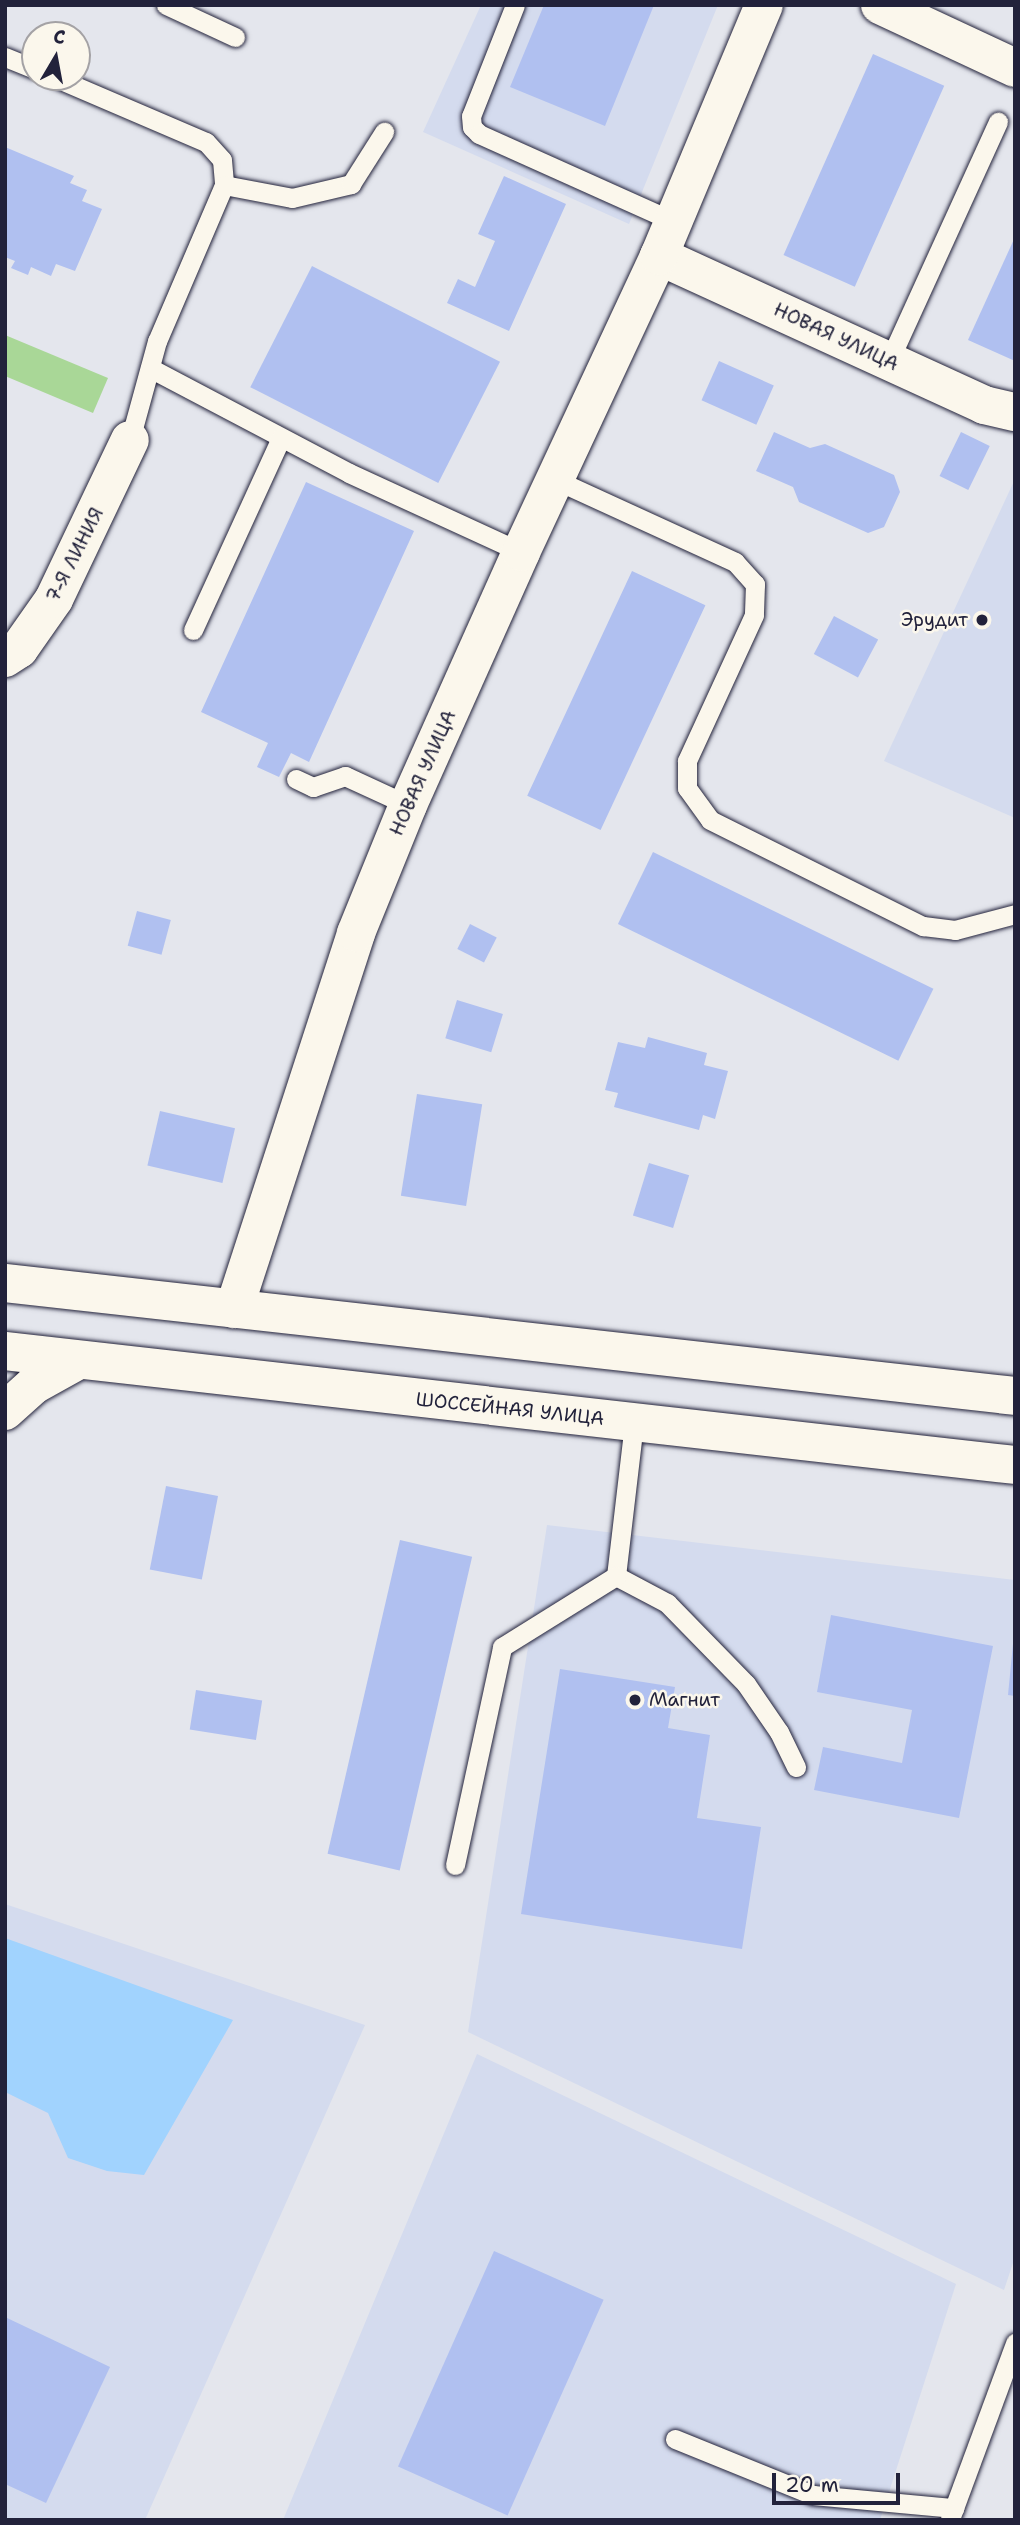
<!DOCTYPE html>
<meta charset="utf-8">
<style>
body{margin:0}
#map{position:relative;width:1020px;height:2525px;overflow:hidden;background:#e4e6ed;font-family:"Shantell Sans",sans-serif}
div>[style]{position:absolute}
.built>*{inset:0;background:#d4dbee}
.green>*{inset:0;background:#a9d797}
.water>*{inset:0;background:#a1d3fe}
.building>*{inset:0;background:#b0c0f0;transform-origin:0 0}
.roads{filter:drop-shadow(0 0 2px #22223b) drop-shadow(0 0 2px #22223b)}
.service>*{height:19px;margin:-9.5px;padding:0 9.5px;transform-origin:9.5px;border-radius:9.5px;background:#fbf7ec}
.minor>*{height:38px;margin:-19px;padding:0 19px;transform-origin:19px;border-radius:19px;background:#fbf7ec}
.secondary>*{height:38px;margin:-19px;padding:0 19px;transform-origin:19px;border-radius:19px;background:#fbf7ec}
.dots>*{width:19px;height:19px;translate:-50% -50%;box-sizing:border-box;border:4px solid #fbf7ec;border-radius:50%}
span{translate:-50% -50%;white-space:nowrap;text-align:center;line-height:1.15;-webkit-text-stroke:5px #fbf7ec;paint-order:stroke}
.street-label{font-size:19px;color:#22223b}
.poi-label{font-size:19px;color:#22223b}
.right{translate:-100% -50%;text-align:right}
.left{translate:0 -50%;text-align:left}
.frame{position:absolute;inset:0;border:7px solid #22223b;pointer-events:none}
.north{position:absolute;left:21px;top:21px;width:70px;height:70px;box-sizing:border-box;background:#fbf7ec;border:2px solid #a4a2a5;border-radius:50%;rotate:10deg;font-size:19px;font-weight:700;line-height:28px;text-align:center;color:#22223b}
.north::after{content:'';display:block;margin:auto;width:24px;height:32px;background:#22223b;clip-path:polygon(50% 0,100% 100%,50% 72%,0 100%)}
.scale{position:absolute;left:772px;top:2473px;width:128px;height:32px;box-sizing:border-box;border:4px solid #22223b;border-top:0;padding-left:9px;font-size:21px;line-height:24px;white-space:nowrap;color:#22223b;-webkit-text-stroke:5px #fbf7ec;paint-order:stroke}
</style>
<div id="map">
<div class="built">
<i style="clip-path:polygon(481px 5px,718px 5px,629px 224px,423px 132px)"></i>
<i style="clip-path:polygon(1015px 479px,1015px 818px,884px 761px)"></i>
<i style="clip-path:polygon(547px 1525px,1015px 1580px,1015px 2257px,1004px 2290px,468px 2032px)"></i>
<i style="clip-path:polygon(5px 1904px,365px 2025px,145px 2520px,5px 2520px)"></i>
<i style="clip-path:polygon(477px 2054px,956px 2284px,880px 2520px,283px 2520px)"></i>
</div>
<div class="green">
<i style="clip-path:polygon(5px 335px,108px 378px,93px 413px,5px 376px)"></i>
</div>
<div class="water">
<i style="clip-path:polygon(5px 1938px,233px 2020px,144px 2175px,107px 2171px,68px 2158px,48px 2113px,5px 2092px)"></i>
</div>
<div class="building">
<i style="clip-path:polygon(544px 5px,654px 5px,605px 126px,510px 87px)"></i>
<i style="left:873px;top:54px;width:78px;height:220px;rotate:24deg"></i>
<i style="clip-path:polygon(5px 147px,74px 176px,70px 183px,87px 190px,82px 201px,102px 209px,75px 271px,56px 264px,51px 276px,31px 267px,28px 275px,11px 268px,15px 261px,5px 257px)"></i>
<i style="clip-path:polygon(504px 176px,566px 204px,509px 331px,447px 303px,458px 279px,475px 287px,495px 241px,478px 234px)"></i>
<i style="clip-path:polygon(1015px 237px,1015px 361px,968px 340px)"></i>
<i style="left:312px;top:266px;width:211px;height:136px;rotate:27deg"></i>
<i style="left:719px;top:361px;width:60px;height:43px;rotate:24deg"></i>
<i style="clip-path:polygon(774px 432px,810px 448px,825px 444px,894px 475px,900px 492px,884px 527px,868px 533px,799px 502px,793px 487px,756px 471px)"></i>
<i style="left:961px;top:432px;width:32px;height:49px;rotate:26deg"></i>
<i style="clip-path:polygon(306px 482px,414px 531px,309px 762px,291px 753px,279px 777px,257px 767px,268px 743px,201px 712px)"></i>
<i style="left:632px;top:571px;width:81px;height:248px;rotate:25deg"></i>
<i style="left:834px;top:616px;width:50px;height:43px;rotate:28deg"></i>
<i style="left:653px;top:852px;width:312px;height:80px;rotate:26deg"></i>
<i style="left:137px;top:911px;width:35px;height:36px;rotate:15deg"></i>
<i style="left:470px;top:924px;width:30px;height:28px;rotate:27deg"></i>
<i style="left:457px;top:1000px;width:48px;height:40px;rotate:17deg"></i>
<i style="clip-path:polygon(648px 1037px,707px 1053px,704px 1065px,728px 1071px,715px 1119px,703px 1115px,699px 1130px,614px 1107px,618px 1093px,605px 1090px,618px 1042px,645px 1048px)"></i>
<i style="left:417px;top:1094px;width:66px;height:103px;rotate:9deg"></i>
<i style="left:160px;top:1111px;width:77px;height:56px;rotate:13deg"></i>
<i style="left:649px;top:1163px;width:42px;height:55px;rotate:17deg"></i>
<i style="left:166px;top:1486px;width:53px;height:85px;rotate:11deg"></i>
<i style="left:400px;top:1540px;width:74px;height:322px;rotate:13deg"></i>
<i style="clip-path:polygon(831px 1615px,993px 1646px,959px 1818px,814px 1790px,823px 1747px,902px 1763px,912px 1710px,817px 1692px)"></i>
<i style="clip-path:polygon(1013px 1644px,1015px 1645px,1015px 1696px,1008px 1695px)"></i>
<i style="clip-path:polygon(560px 1669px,675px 1687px,668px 1728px,710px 1735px,697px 1818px,761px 1827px,742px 1949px,521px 1914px)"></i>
<i style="left:196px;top:1690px;width:67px;height:40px;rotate:9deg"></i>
<i style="left:494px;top:2251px;width:120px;height:236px;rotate:24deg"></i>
<i style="clip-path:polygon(5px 2317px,110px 2367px,46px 2503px,5px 2484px)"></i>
</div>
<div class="roads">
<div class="service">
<i style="left:166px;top:5px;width:76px;rotate:24.9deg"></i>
<i style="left:515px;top:5px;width:119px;rotate:111.6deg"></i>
<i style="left:471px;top:116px;width:11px;rotate:85deg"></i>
<i style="left:472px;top:127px;width:10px;rotate:45deg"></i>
<i style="left:479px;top:134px;width:213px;rotate:24.2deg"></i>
<i style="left:5px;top:57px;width:32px;rotate:22deg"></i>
<i style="left:54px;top:77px;width:165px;rotate:23.2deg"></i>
<i style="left:206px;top:142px;width:24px;rotate:48deg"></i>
<i style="left:222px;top:160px;width:25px;rotate:85deg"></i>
<i style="left:224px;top:185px;width:170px;rotate:113.2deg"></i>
<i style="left:157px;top:341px;width:103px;rotate:105.3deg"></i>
<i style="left:224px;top:185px;width:69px;rotate:10.8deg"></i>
<i style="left:292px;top:198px;width:61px;rotate:-13.3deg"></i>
<i style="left:351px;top:184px;width:62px;rotate:-57.6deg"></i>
<i style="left:889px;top:361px;width:263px;rotate:-65.5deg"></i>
<i style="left:150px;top:368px;width:225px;rotate:27.8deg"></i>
<i style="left:349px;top:473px;width:189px;rotate:24.7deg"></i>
<i style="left:556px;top:480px;width:197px;rotate:24.6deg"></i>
<i style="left:735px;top:562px;width:30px;rotate:48deg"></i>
<i style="left:755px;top:584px;width:31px;rotate:92deg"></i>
<i style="left:754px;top:615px;width:161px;rotate:114.7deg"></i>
<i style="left:687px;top:761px;width:27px;rotate:90deg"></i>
<i style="left:687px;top:788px;width:39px;rotate:54deg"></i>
<i style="left:710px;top:820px;width:238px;rotate:26.5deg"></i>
<i style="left:923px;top:926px;width:32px;rotate:7deg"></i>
<i style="left:955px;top:930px;width:62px;rotate:-14.9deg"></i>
<i style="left:193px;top:630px;width:211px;rotate:-65.4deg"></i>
<i style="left:296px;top:779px;width:19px;rotate:25deg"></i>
<i style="left:313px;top:787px;width:34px;rotate:-19deg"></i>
<i style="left:345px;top:776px;width:69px;rotate:24.7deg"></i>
<i style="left:634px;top:1423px;width:154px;rotate:96.7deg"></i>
<i style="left:616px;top:1576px;width:58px;rotate:27.9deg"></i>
<i style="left:667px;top:1603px;width:113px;rotate:45.7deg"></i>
<i style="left:746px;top:1684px;width:58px;rotate:55.5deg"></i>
<i style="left:779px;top:1732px;width:39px;rotate:64deg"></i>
<i style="left:455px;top:1865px;width:223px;rotate:-77.8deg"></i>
<i style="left:502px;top:1647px;width:134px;rotate:-31.9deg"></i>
<i style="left:675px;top:2439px;width:149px;rotate:22.1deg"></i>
<i style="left:813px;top:2495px;width:142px;rotate:5.3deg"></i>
<i style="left:950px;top:2519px;width:188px;rotate:-69.7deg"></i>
</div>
<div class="minor">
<i style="left:880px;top:5px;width:149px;rotate:25deg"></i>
<i style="left:659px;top:256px;width:358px;rotate:24.6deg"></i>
<i style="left:984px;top:405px;width:32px;rotate:13deg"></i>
<i style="left:5px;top:658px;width:17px;rotate:-33deg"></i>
<i style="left:19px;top:649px;width:61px;rotate:-55deg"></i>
<i style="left:54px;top:599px;width:176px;rotate:-64.5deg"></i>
<i style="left:234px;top:1309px;width:395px;rotate:-72deg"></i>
<i style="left:356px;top:933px;width:138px;rotate:-67.9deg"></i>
<i style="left:408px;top:805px;width:277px;rotate:-65.9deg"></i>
<i style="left:521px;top:552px;width:327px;rotate:-65deg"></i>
<i style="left:659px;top:256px;width:272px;rotate:-67.3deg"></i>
<i style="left:5px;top:1411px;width:39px;rotate:-42deg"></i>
<i style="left:34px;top:1385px;width:51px;rotate:-29.1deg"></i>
</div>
<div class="secondary">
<i style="left:5px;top:1283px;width:1016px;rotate:6.38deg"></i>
<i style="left:5px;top:1351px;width:1016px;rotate:6.44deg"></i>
</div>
</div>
<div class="dots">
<i style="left:982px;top:620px;background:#22223b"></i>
<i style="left:635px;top:1700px;background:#22223b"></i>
</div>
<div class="street-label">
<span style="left:836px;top:337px;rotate:25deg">НОВАЯ УЛИЦА</span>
<span style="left:75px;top:555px;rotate:-63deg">7-Я ЛИНИЯ</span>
<span style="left:423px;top:773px;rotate:-66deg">НОВАЯ УЛИЦА</span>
<span style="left:510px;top:1409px;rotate:6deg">ШОССЕЙНАЯ УЛИЦА</span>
</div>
<div class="poi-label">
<span class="right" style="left:968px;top:620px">Эрудит</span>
<span class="left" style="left:649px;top:1700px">Магнит</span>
</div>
<div class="frame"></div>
<div class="north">С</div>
<div class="scale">20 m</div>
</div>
